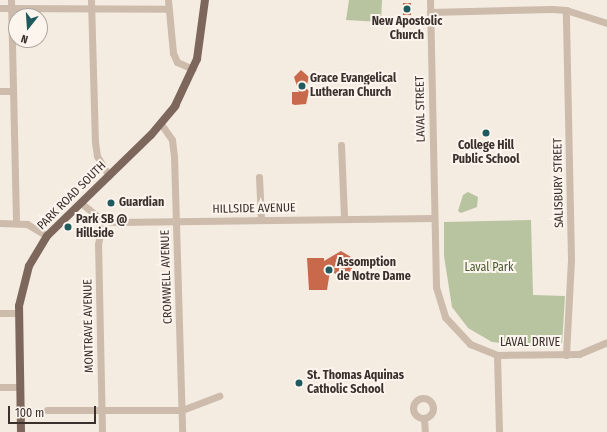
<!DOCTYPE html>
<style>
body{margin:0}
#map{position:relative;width:607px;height:432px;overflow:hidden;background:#f4ebe1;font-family:"Fira Sans Condensed",sans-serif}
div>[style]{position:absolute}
.green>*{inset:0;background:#b8c4a0}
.building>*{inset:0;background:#c8694b;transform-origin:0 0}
.minor>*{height:7px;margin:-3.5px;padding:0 3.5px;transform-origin:3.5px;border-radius:3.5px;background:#cdbbac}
.minor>.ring{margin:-3.5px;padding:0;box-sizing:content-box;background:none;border:7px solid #cdbbac;border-radius:50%}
.major>*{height:8px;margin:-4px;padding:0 4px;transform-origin:4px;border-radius:4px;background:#7d675c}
.dots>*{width:11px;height:11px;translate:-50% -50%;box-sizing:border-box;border:2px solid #fbf5ee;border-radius:50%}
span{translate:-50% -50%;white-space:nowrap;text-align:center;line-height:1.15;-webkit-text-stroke:4px #fbf5ee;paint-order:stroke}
.poi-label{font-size:12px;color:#3b302b;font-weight:700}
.left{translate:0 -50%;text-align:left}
.street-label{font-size:12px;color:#3b302b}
.park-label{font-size:12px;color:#4a5a2e}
.north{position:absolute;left:8px;top:8px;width:40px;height:40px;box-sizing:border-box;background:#fbf5ee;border:1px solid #aea6a0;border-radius:50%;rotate:197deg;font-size:11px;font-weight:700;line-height:16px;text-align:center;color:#3b302b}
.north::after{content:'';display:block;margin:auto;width:14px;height:18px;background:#1f5a5e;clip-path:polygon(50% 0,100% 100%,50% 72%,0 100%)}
.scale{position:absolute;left:8px;top:406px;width:88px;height:18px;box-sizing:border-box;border:2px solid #3b302b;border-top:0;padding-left:5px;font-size:12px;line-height:14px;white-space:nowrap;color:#3b302b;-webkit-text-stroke:3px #fbf5ee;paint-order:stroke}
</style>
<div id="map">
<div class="green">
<i style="clip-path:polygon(349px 0,382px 0,381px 22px,346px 20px)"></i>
<i style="clip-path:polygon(468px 192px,478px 197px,477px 207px,461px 213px,458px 211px,463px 195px)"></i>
<i style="clip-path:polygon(531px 220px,533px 295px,565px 296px,562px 344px,537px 347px,492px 342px,468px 328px,452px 307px,444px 256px,444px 222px)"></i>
</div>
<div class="building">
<i style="left:411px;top:3px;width:12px;height:8px;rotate:90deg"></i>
<i style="clip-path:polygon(301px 70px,309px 77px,306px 88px,309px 91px,306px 104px,295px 105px,292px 104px,292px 92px,299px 92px,294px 77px)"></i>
<i style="clip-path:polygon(341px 251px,351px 257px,352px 270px,342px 277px,330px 271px,327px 290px,309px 290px,307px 258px,324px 258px,324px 261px)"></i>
</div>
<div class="minor">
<i style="left:11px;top:0;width:223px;rotate:88.7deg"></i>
<i style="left:91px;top:0;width:142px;rotate:88.4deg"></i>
<i style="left:95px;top:142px;width:14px;rotate:82deg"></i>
<i style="left:97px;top:156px;width:23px;rotate:59deg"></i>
<i style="left:168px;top:0;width:53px;rotate:84.6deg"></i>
<i style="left:173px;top:53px;width:10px;rotate:66deg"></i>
<i style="left:177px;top:62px;width:17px;rotate:24deg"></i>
<i style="left:430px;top:0;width:287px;rotate:88.8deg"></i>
<i style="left:436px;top:287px;width:31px;rotate:73deg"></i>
<i style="left:445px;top:317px;width:37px;rotate:47deg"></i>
<i style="left:470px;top:344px;width:29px;rotate:22deg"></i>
<i style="left:497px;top:355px;width:82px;rotate:-0.7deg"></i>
<i style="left:579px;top:354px;width:30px;rotate:-23deg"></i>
<i style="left:0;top:8px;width:167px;rotate:0.3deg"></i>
<i style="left:430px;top:12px;width:122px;rotate:-1.4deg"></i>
<i style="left:552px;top:9px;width:14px;rotate:4deg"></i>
<i style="left:566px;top:10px;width:43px;rotate:17.6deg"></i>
<i style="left:0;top:91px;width:13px"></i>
<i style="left:161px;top:124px;width:19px;rotate:55deg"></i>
<i style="left:172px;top:140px;width:16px;rotate:83deg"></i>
<i style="left:174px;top:156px;width:276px;rotate:88.3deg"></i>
<i style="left:341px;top:145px;width:73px;rotate:87.6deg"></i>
<i style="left:259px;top:177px;width:43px;rotate:87.3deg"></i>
<i style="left:81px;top:203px;width:28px;rotate:39deg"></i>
<i style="left:103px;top:221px;width:13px;rotate:4deg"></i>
<i style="left:116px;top:222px;width:318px;rotate:-0.7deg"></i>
<i style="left:0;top:223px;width:27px;rotate:2deg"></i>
<i style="left:27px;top:224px;width:23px;rotate:31deg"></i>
<i style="left:0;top:313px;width:19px"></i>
<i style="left:497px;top:355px;width:77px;rotate:88.5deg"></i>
<i style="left:566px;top:355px;width:96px;rotate:-87deg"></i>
<i style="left:571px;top:259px;width:249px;rotate:-91.2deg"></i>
<i style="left:0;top:387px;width:20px"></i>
<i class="ring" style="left:413px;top:398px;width:13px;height:13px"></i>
<i style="left:47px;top:410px;width:135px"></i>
<i style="left:182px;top:410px;width:40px;rotate:-21deg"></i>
<i style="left:424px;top:419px;width:13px;rotate:86deg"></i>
<i style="left:102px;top:432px;width:188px;rotate:-91.2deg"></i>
<i style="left:98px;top:244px;width:24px;rotate:-78deg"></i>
</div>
<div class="major">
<i style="left:21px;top:432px;width:126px;rotate:-90.9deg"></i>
<i style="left:19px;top:306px;width:41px;rotate:-76deg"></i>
<i style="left:29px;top:266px;width:35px;rotate:-59deg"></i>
<i style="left:47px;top:236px;width:145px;rotate:-44.2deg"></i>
<i style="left:151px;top:135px;width:38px;rotate:-50deg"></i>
<i style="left:175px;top:106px;width:52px;rotate:-64.9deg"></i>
<i style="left:197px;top:59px;width:60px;rotate:-82.3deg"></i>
</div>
<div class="dots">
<i style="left:407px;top:9px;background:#1f5a5e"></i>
<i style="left:302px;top:86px;background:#1f5a5e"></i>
<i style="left:486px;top:133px;background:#1f5a5e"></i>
<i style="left:111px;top:203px;background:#1f5a5e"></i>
<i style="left:68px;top:227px;background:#1f5a5e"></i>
<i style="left:329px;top:270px;background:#1f5a5e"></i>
<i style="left:299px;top:383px;background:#1f5a5e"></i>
</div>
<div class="poi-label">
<span style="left:407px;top:29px">New Apostolic<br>Church</span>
<span class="left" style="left:310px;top:86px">Grace Evangelical<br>Lutheran Church</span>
<span style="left:486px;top:153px">College Hill<br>Public School</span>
<span class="left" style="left:119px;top:203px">Guardian</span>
<span class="left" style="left:76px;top:227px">Park SB @<br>Hillside</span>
<span class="left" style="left:337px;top:270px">Assomption<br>de Notre Dame</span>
<span class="left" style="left:307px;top:383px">St. Thomas Aquinas<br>Catholic School</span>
</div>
<div class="street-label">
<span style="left:421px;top:109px;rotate:-91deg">LAVAL STREET</span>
<span style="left:559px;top:183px;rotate:-91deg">SALISBURY STREET</span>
<span style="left:72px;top:196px;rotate:-45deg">PARK ROAD SOUTH</span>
<span style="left:254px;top:209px;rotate:-1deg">HILLSIDE AVENUE</span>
<span style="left:167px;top:277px;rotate:-92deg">CROMWELL AVENUE</span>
<span style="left:89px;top:326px;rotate:-91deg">MONTRAVE AVENUE</span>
<span style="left:530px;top:343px">LAVAL DRIVE</span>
</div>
<div class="park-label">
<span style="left:489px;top:268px">Laval Park</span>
</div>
<div class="north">N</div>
<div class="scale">100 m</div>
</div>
